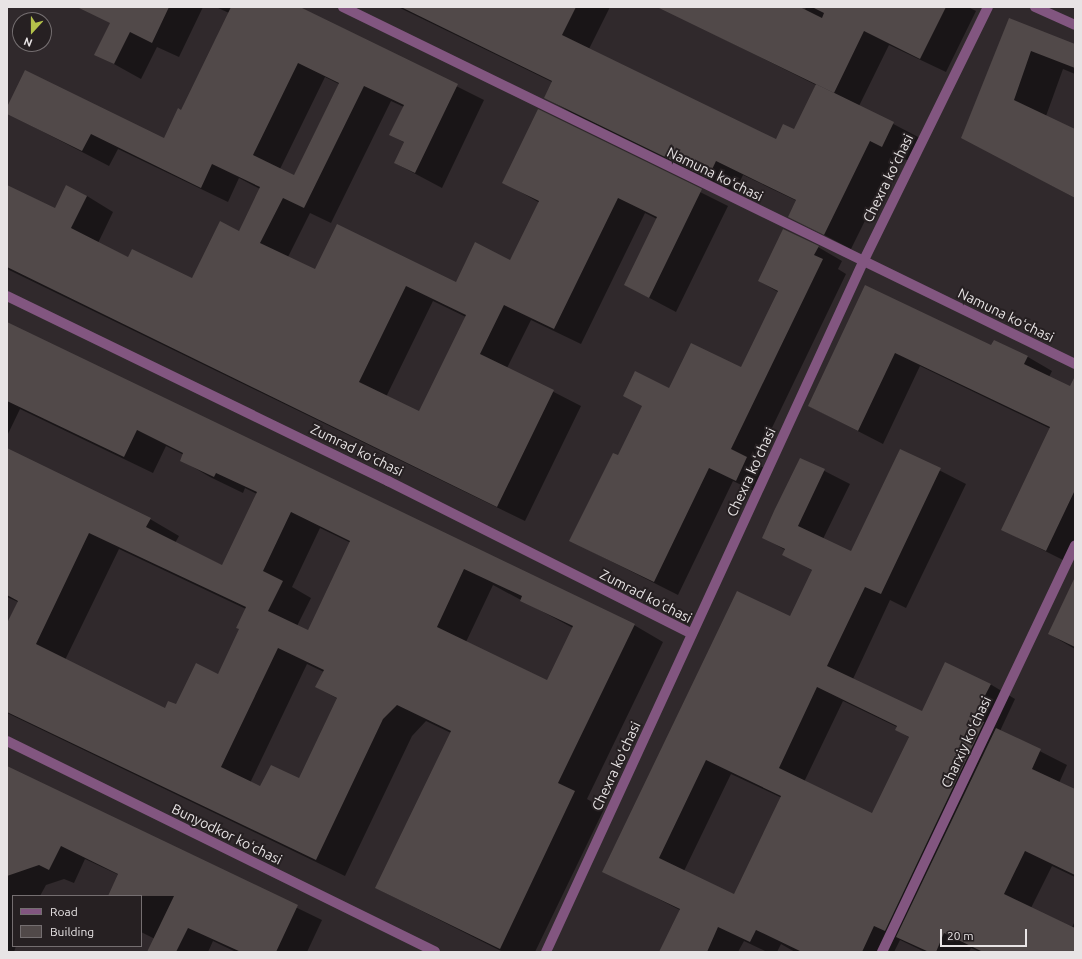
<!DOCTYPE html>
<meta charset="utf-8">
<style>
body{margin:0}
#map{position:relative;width:1082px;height:959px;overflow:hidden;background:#30292c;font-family:Ubuntu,sans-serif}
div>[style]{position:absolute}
.shadow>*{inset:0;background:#0007}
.building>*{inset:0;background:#514949}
.street>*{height:10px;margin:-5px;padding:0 5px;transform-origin:5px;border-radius:5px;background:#825680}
span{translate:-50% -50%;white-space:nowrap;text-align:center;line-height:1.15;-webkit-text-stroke:4px #262022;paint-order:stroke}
.street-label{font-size:14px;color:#e8e4e5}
.frame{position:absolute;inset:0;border:8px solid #e8e4e5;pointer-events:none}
.legend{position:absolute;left:12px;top:895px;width:130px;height:52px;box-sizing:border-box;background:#262022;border:1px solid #746e70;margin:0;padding:5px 7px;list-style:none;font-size:12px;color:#e8e4e5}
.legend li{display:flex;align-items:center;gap:8px;height:20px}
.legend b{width:20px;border:1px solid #746e70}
.north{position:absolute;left:12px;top:12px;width:40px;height:40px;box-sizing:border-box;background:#262022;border:1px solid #746e70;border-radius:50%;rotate:201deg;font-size:11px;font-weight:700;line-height:16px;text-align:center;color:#e8e4e5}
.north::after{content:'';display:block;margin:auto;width:14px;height:18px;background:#b4c24a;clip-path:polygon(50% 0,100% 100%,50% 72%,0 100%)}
.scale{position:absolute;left:940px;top:929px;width:87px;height:18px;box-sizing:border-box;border:2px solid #e8e4e5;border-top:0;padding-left:5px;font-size:12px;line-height:14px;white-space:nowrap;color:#e8e4e5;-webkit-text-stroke:3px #262022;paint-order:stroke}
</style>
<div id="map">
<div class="shadow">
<i style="clip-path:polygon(119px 7px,203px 7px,179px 57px,157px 47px,141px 79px,96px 54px)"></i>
<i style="clip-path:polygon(evenodd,216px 7px,298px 7px,484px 100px,442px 188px,395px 163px,405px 143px,391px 135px,404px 107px,391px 101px,331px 223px,310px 213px,288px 257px,315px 270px,456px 283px,511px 262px,540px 203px,503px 182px,538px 111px,728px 206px,676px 312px,625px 285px,657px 219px,645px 213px,581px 344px,531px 320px,507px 368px,581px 406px,525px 521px,7px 269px,7px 186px,56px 209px,87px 196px,113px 212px,98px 243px,129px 258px,192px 280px,239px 232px,260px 189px,239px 178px,228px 202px,118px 149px,109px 166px,7px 113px,7px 110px,164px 139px,182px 111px,229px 13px,216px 7px,325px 77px,339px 84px,294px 176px,280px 169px,325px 77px,216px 7px,433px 301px,466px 317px,419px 413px,386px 397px,433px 301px)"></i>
<i style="clip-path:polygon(398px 7px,610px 7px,589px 49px,777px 141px,794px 131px,816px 85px,660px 7px,798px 7px,805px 10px,806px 7px,968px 7px,976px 11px,946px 72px,889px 45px,859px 106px,920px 138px,909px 161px,897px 156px,851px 249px,790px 217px,797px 201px,743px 175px,735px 192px,572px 113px,545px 97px,552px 82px)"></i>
<i style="clip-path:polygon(1009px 20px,1075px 45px,1075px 74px,1063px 69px,1046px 116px,1075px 130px,1075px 198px,962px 137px)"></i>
<i style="clip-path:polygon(818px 247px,842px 261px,838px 269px,846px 274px,755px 463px,771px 472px,760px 494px,733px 481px,678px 595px,571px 541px,618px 457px,670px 389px,742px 368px,778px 292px,759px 281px)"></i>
<i style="clip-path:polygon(866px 287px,992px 347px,1028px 357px,1052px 371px,1049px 377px,1075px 389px,1075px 555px,1071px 564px,1003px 530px,1051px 429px,920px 366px,883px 444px,809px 406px)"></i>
<i style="clip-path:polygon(evenodd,7px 323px,634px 625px,663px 642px,587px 799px,604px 809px,535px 952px,503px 952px,376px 888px,451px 733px,426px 721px,412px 736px,345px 876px,7px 713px,7px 625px,18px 602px,7px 597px,7px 449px,150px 519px,179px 536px,175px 543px,223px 566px,257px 494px,245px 488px,243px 493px,210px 477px,181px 460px,184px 455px,166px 446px,153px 473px,20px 409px,7px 436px,7px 323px,320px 528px,351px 543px,308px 631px,297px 626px,311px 598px,292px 587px,320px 528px,7px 323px,119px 549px,246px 609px,240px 629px,218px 675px,177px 705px,165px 710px,65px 660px,119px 549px,7px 323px,493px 585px,573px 628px,548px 681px,466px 642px,493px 585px,7px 323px,307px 664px,324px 672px,316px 687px,338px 699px,299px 780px,261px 788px,250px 783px,307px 664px)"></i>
<i style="clip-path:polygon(evenodd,900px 450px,966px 484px,906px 608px,890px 600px,853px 679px,922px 712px,990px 684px,1015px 699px,1000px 731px,1067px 765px,1059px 783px,1075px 790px,1075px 877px,1052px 866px,1031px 908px,1072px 927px,1075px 921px,1075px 952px,980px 952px,971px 948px,969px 952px,925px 952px,900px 940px,894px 952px,795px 952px,781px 944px,777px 952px,767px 952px,744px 941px,738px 952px,660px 952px,680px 910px,603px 871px,791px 618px,813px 571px,783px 554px,785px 550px,763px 537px,801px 459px,850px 484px,823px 539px,851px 553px,900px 450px,843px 701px,897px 727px,896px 730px,910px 738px,873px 815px,804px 782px,843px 701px,900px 450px,731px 774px,782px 798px,735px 895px,684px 871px,731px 774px)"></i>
<i style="clip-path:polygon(1075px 590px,1075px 649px,1049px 634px)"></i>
<i style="clip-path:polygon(7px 767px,322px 920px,307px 952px,236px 952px,213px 941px,208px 952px,148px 952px,155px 939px,141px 932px,141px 896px,109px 896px,119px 875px,85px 859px,74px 883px,64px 879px,46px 885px,40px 896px,13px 896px,13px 946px,16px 946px,14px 952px,7px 952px)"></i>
</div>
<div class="building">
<i style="clip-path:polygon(77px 7px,169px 7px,152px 43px,130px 32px,114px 64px,94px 55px,110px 23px)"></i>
<i style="clip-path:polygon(evenodd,231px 7px,300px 7px,458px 84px,415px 173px,394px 163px,404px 142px,389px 135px,404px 105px,364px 86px,304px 208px,283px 198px,260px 243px,315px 269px,337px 224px,456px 282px,475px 242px,510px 260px,539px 201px,502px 183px,538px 109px,702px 189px,649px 298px,624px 285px,657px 217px,618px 198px,554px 329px,504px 305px,480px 354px,554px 390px,497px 507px,7px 267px,7px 185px,55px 208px,66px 185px,87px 196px,71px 228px,128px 257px,132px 249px,192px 278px,220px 221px,239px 231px,260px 187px,212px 164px,201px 188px,91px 134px,82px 151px,7px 114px,7px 107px,25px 70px,164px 138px,178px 108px,181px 110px,231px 7px,298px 63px,339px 83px,294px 175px,253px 155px,298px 63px,231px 7px,406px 286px,466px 315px,419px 411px,359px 382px,406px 286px)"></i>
<i style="clip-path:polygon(401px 7px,576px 7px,562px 35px,776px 139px,783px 124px,794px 129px,816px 84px,894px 122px,882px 147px,870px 141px,824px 235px,788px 217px,796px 200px,716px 161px,708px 178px,544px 98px,552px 81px)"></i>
<i style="clip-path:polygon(657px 7px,800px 7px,822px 18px,824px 13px,812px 7px,946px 7px,920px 59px,864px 31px,834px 93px)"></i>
<i style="clip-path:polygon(1009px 18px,1075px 44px,1075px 68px,1031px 51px,1014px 100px,1075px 129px,1075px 198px,961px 138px)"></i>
<i style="clip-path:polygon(783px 229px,819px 246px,814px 255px,823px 259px,731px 449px,747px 457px,736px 481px,709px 468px,654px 582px,569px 541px,613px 453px,618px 455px,642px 406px,623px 396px,635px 371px,669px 388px,691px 343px,741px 367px,778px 291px,758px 281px)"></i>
<i style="clip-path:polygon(865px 285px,991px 345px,994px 340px,1028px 356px,1024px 364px,1070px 386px,1075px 376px,1075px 490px,1046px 551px,1001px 530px,1050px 427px,895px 353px,858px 431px,808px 406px)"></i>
<i style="clip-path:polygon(evenodd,7px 322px,635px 624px,558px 783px,575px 791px,500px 949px,375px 888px,451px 731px,397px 705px,383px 719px,316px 860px,7px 712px,7px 623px,18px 601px,7px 595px,7px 448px,151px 518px,146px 527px,222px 565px,257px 492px,216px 473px,214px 477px,180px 461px,183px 453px,137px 430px,124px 457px,7px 401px,7px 322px,291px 512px,350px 541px,308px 630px,268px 611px,283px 581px,263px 571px,291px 512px,7px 322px,89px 533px,246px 607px,236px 628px,239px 629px,218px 674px,196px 663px,176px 704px,168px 701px,165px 708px,36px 644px,89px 533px,7px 322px,464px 569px,522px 596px,520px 601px,573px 626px,547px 680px,437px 627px,464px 569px,7px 322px,278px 648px,324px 670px,315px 687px,337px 698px,299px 778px,271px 765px,260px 786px,221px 767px,278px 648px)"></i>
<i style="clip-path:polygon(evenodd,900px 449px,941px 468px,881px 594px,865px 587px,827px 666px,922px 711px,945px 662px,991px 684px,974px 717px,984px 722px,885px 931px,874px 926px,862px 952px,802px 952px,756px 930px,750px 942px,718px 927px,707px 952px,659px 952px,680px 909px,602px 872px,737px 591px,790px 616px,812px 570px,782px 555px,785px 549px,762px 538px,774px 511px,800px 458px,825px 469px,798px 526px,851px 551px,900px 449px,817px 687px,897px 726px,895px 730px,909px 737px,872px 813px,779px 768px,817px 687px,900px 449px,706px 760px,781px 796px,734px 894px,659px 858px,706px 760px)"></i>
<i style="clip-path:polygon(1075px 577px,1075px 647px,1048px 634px)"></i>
<i style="clip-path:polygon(996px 728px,1041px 749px,1032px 769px,1075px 789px,1075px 875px,1025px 851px,1004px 894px,1075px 928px,1075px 952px,983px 952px,944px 933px,936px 952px,929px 952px,896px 937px)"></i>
<i style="clip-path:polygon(7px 766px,298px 905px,276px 952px,241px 952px,188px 928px,176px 952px,147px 952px,174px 896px,108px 896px,118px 874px,61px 846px,49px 870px,39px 865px,7px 876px)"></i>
</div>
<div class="street">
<i style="left:343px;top:7px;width:814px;rotate:26deg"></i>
<i style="left:1035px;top:7px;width:44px;rotate:24.2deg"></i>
<i style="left:7px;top:296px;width:424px;rotate:25.9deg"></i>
<i style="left:388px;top:481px;width:340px;rotate:26.7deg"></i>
<i style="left:7px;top:741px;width:477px;rotate:26.2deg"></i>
<i style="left:546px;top:952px;width:759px;rotate:-65.32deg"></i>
<i style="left:863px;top:262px;width:284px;rotate:-63.9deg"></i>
<i style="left:882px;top:952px;width:450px;rotate:-64.6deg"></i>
</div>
<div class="street-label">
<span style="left:715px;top:174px;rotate:26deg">Namuna koʻchasi</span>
<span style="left:888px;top:178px;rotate:-64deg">Chexra koʻchasi</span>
<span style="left:1006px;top:315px;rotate:26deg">Namuna koʻchasi</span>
<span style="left:357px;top:450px;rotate:26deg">Zumrad koʻchasi</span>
<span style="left:751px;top:472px;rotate:-65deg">Chexra koʻchasi</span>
<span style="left:646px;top:596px;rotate:27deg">Zumrad koʻchasi</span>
<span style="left:966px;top:742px;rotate:-65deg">Charxiy koʻchasi</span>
<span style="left:616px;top:766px;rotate:-65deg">Chexra koʻchasi</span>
<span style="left:227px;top:834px;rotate:26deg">Bunyodkor koʻchasi</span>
</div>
<div class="frame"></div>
<ul class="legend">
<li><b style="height:5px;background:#825680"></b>Road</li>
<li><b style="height:11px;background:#514949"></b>Building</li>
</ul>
<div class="north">N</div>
<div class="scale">20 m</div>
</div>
